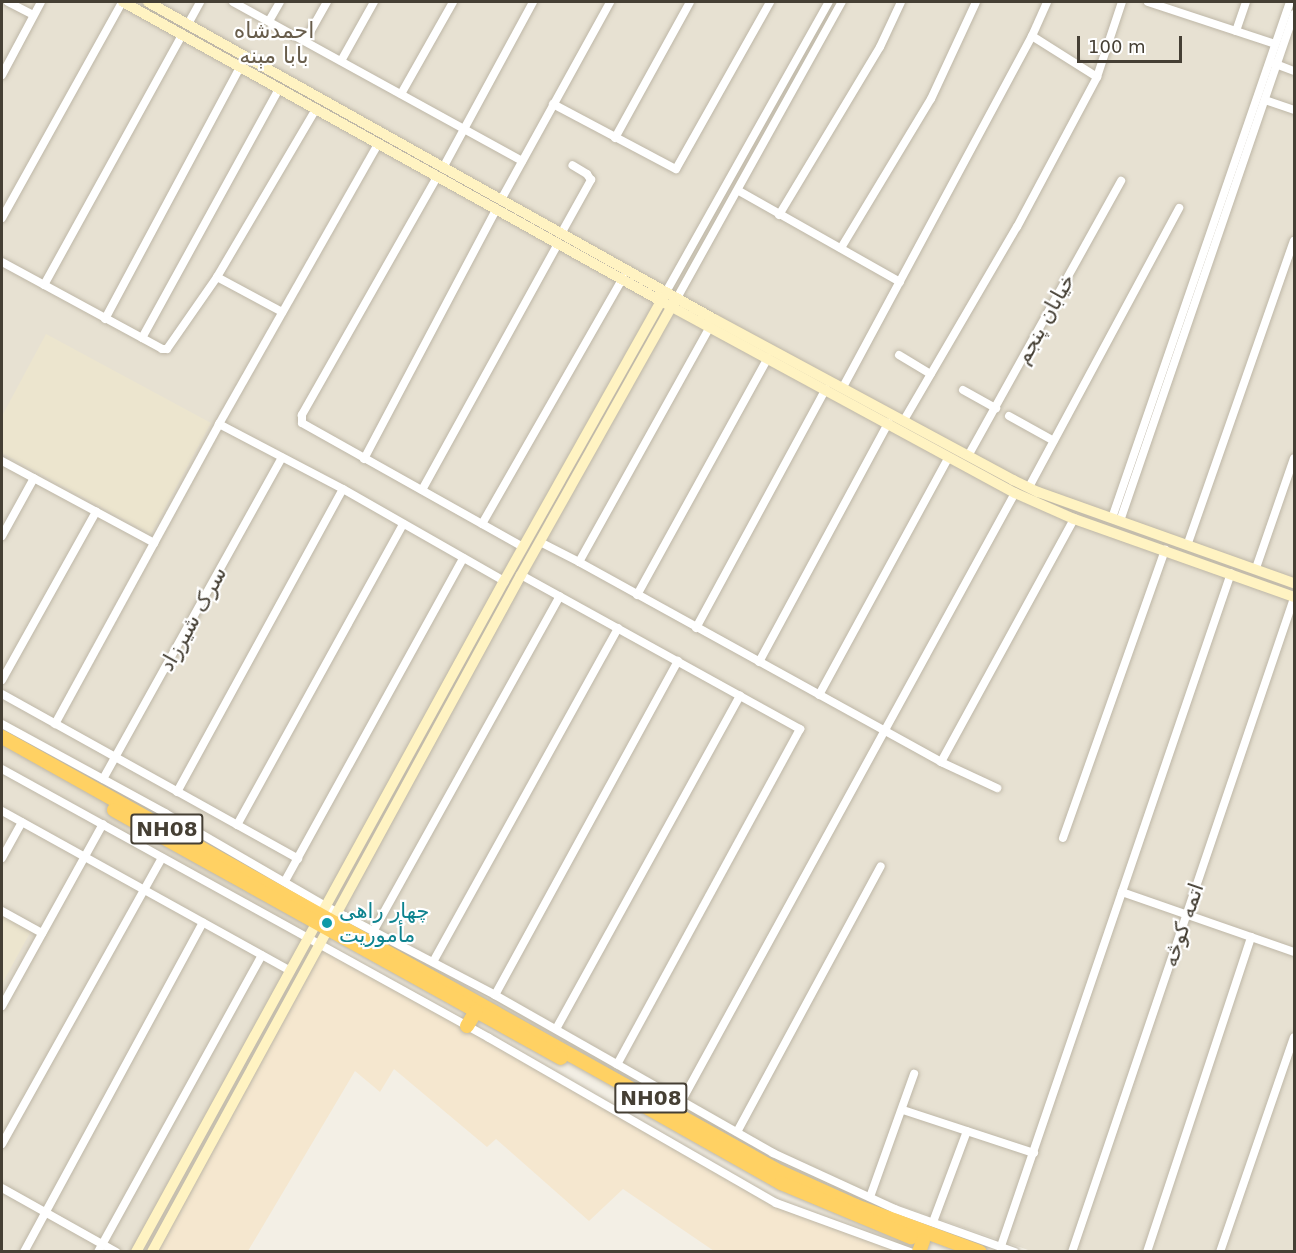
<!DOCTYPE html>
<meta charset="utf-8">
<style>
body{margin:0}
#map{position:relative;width:1296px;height:1253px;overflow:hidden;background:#f3efe5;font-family:"DejaVu Sans","Noto Naskh Arabic",sans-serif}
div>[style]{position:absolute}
.residential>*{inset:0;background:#e7e1d2}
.commercial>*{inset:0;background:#f5e7cf}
.education>*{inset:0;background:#ece5ce}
.roads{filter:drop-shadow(0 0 2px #beb7a7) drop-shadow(0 0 2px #beb7a7)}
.street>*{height:8px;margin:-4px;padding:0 4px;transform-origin:4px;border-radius:4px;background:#fff}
.secondary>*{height:10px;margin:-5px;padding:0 5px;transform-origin:5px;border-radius:5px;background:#fff3c2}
.highway>*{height:14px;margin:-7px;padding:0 7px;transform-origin:7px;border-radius:7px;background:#ffd163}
.dots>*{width:16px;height:16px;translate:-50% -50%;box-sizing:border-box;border:3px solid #fff;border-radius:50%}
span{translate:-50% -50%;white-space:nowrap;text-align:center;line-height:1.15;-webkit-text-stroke:4.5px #fff;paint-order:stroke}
.shield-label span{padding:2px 4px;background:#fff;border:2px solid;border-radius:4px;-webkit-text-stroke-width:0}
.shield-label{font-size:20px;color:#453f34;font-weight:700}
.street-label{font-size:21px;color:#453f34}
.culture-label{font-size:21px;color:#0d838f}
.left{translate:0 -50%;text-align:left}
.neighbourhood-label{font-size:22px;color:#685d4b}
.frame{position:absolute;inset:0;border:3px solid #453f34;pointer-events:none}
.scale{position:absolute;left:1077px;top:36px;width:105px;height:27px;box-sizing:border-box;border:3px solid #453f34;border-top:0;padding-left:8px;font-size:18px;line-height:21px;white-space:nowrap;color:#453f34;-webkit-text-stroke:4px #fff;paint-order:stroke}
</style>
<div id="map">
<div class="residential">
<i style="clip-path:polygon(2px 2px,1294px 2px,1294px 1251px,1031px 1251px,800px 1171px,673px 1106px,334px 907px,148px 1251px,2px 1252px)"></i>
</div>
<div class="commercial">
<i style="clip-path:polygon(319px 944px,776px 1203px,910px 1251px,714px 1251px,623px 1189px,589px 1221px,496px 1139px,487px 1147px,394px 1069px,380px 1092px,355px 1071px,248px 1251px,152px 1252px)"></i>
</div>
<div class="education">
<i style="clip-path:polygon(46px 334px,211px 423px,151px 534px,2px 453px,2px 416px)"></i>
<i style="clip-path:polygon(2px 916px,31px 931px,2px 984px)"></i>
</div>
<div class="roads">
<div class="street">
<i style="left:8px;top:2px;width:28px;rotate:27deg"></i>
<i style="left:233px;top:2px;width:330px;rotate:28.8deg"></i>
<i style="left:1148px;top:2px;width:134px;rotate:18.3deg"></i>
<i style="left:269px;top:21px;width:22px;rotate:-60deg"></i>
<i style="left:188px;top:24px;width:25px;rotate:-61deg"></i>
<i style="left:1236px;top:31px;width:31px;rotate:-71deg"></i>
<i style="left:1032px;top:36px;width:77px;rotate:32.2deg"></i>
<i style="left:305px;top:41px;width:45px;rotate:-60.6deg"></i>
<i style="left:341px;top:61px;width:68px;rotate:-60.8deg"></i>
<i style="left:1273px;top:63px;width:22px;rotate:21deg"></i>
<i style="left:2px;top:75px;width:83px;rotate:-61.9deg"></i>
<i style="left:401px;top:94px;width:106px;rotate:-60.5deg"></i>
<i style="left:1265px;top:100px;width:31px;rotate:19deg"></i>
<i style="left:553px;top:104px;width:139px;rotate:27.9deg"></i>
<i style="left:676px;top:169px;width:192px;rotate:-60.6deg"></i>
<i style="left:615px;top:138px;width:155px;rotate:-61.1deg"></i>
<i style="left:444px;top:166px;width:187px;rotate:-61.5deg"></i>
<i style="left:437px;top:177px;width:274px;rotate:119.6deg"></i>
<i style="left:302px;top:415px;width:8px;rotate:90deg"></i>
<i style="left:302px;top:423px;width:253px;rotate:29.3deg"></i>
<i style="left:739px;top:191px;width:185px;rotate:29.5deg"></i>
<i style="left:502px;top:198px;width:224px;rotate:-61.1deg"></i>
<i style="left:779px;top:215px;width:196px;rotate:-59deg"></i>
<i style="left:880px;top:47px;width:50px;rotate:-65deg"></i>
<i style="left:2px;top:218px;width:247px;rotate:-60.9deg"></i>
<i style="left:562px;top:232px;width:60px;rotate:-60.9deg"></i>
<i style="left:591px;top:180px;width:7px;rotate:-124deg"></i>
<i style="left:587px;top:174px;width:17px;rotate:-149deg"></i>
<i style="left:841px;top:248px;width:174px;rotate:-58.9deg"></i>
<i style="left:931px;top:99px;width:107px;rotate:-65.1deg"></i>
<i style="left:2px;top:262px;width:182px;rotate:28.5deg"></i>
<i style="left:162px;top:349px;width:5px"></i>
<i style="left:167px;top:349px;width:88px;rotate:-55.2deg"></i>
<i style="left:217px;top:277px;width:195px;rotate:-59.5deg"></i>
<i style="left:217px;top:277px;width:74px;rotate:28.3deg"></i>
<i style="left:44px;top:285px;width:286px;rotate:-61.1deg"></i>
<i style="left:666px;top:292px;width:333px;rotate:-60.7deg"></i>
<i style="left:677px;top:298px;width:339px;rotate:-60.9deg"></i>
<i style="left:105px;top:319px;width:286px;rotate:-61.8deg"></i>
<i style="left:142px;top:338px;width:284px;rotate:-61.2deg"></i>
<i style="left:899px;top:355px;width:37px;rotate:31deg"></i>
<i style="left:843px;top:387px;width:399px;rotate:-61.7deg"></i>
<i style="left:1032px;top:36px;width:37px;rotate:-66deg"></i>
<i style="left:963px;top:390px;width:38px;rotate:29deg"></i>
<i style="left:1009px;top:416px;width:51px;rotate:29.1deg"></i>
<i style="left:904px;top:420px;width:224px;rotate:-59.7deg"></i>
<i style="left:1017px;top:227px;width:170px;rotate:-61.9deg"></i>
<i style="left:1097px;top:77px;width:79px;rotate:-71.6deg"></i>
<i style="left:219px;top:424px;width:140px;rotate:27.7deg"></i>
<i style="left:343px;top:489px;width:185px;rotate:29.7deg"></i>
<i style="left:968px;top:456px;width:315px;rotate:-60.9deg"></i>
<i style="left:364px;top:459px;width:282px;rotate:-62.1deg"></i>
<i style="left:2px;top:461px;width:173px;rotate:28.3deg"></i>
<i style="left:1029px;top:487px;width:317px;rotate:-61.7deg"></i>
<i style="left:422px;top:490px;width:281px;rotate:-61.1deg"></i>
<i style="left:1112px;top:518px;width:546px;rotate:-70.97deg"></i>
<i style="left:1120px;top:521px;width:536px;rotate:-71.06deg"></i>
<i style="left:482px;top:524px;width:284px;rotate:-60.2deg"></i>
<i style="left:2px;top:536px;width:66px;rotate:-61.1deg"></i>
<i style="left:540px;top:542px;width:44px;rotate:27.1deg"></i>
<i style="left:579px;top:562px;width:268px;rotate:-60.9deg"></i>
<i style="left:1188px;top:543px;width:320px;rotate:-70.7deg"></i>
<i style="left:579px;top:562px;width:414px;rotate:28.9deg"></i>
<i style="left:941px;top:762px;width:62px;rotate:24.9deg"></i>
<i style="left:1256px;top:568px;width:116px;rotate:-70.9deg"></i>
<i style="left:521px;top:575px;width:319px;rotate:28.9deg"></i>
<i style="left:800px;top:729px;width:382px;rotate:118.6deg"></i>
<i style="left:637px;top:595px;width:271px;rotate:-61.1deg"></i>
<i style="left:696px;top:628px;width:272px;rotate:-61.5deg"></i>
<i style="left:759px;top:662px;width:272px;rotate:-61.6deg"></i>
<i style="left:2px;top:680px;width:193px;rotate:-60.8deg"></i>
<i style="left:2px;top:694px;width:339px;rotate:29.1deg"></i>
<i style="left:819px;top:695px;width:271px;rotate:-61.4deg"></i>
<i style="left:2px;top:724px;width:186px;rotate:28.6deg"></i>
<i style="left:165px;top:813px;width:187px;rotate:30.1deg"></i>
<i style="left:327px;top:907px;width:190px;rotate:27.6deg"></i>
<i style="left:495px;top:995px;width:320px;rotate:29.6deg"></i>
<i style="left:773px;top:1153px;width:134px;rotate:24.7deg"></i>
<i style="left:895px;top:1209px;width:127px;rotate:19.7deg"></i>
<i style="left:55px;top:724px;width:342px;rotate:-61.3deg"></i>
<i style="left:219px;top:424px;width:322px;rotate:-60.4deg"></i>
<i style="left:941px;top:762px;width:277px;rotate:-61.3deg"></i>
<i style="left:2px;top:769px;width:556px;rotate:28.91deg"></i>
<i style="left:489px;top:1038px;width:331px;rotate:29.9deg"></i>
<i style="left:776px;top:1203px;width:143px;rotate:20.1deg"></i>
<i style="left:103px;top:779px;width:368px;rotate:-60.9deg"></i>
<i style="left:177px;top:792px;width:345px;rotate:-61.3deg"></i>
<i style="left:2px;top:811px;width:330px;rotate:29deg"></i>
<i style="left:237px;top:825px;width:344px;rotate:-61.1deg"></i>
<i style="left:1063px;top:838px;width:306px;rotate:-70.5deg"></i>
<i style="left:2px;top:858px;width:41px;rotate:-60.9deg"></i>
<i style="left:285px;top:881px;width:369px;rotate:-61.1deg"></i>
<i style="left:1122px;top:892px;width:182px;rotate:19.2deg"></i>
<i style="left:2px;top:911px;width:46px;rotate:28.8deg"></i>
<i style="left:374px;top:930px;width:382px;rotate:-60.9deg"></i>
<i style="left:433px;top:962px;width:382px;rotate:-61deg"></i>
<i style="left:495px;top:995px;width:381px;rotate:-61.3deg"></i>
<i style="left:2px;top:1006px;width:208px;rotate:-61deg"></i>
<i style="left:556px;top:1029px;width:381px;rotate:-61.1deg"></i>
<i style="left:681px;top:1102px;width:695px;rotate:-61.26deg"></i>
<i style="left:903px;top:1110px;width:138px;rotate:18.2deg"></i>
<i style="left:737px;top:1132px;width:302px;rotate:-61.6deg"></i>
<i style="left:2px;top:1144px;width:328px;rotate:-60.8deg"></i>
<i style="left:2px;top:1188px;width:131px;rotate:29.3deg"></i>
<i style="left:870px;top:1197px;width:131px;rotate:-70.3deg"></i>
<i style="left:933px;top:1222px;width:97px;rotate:-69.5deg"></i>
<i style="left:1001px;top:1246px;width:711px;rotate:-71.13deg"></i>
<i style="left:24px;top:1252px;width:375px;rotate:-61.5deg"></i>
<i style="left:98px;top:1252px;width:339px;rotate:-61.1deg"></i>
<i style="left:1072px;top:1252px;width:691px;rotate:-71.25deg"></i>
<i style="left:1147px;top:1252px;width:332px;rotate:-71.7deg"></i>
<i style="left:1220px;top:1252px;width:227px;rotate:-71deg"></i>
</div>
<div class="secondary">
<i style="left:123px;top:2px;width:616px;rotate:29.06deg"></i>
<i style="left:661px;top:301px;width:403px;rotate:28.5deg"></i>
<i style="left:1015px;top:493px;width:64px;rotate:23.8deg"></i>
<i style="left:1074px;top:519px;width:233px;rotate:19.5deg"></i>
<i style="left:148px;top:2px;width:649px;rotate:29.25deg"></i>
<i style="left:714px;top:319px;width:340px;rotate:28.3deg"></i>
<i style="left:1013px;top:480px;width:28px;rotate:26deg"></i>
<i style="left:1038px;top:492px;width:272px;rotate:19.6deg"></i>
<i style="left:136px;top:1252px;width:765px;rotate:-61.26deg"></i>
<i style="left:504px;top:581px;width:325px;rotate:-60.7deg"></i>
<i style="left:152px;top:1252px;width:771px;rotate:-61.41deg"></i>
<i style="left:521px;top:575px;width:314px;rotate:-60.7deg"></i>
</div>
<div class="highway">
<i style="left:2px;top:737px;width:891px;rotate:29.21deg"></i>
<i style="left:780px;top:1172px;width:83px;rotate:24.1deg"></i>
<i style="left:856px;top:1206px;width:132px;rotate:20.4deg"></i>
<i style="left:114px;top:810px;width:511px;rotate:29.02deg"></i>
<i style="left:467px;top:1026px;width:17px;rotate:-59deg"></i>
<i style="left:625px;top:1095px;width:179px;rotate:29.4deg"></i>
<i style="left:781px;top:1183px;width:141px;rotate:22.6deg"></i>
<i style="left:919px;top:1252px;width:12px;rotate:-70deg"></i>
</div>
</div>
<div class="dots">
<i style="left:327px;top:923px;background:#0f9aa8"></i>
</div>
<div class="shield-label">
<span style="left:167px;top:829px">NH08</span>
<span style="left:651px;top:1098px">NH08</span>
</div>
<div class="street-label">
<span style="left:1045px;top:319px;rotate:-61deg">خیابان پنجم</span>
<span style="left:193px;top:619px;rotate:-61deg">سرک شیرزاد</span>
<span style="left:1183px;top:925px;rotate:-71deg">اتمه کوڅه</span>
</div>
<div class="culture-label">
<span class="left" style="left:339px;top:923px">چهار راهی<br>مأموریت</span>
</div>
<div class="neighbourhood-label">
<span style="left:274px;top:43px">احمدشاه<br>بابا مېنه</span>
</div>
<div class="frame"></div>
<div class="scale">100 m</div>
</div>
